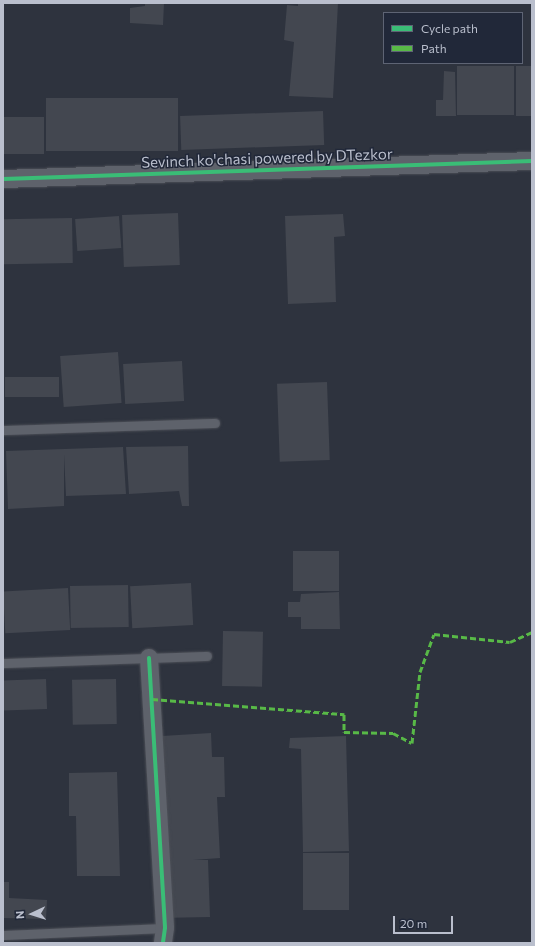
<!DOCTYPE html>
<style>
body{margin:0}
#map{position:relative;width:535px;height:946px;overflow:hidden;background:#2e333e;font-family:Commissioner,sans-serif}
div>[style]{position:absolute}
.building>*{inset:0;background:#434750;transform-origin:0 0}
.roads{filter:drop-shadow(0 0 1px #4b4e56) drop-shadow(0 0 1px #4b4e56)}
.lane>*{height:9px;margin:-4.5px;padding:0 4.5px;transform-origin:4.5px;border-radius:4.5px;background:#5e626b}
.street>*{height:18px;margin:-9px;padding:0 9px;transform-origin:9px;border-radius:9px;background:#5e626b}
.quiet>*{height:3px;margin-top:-1.5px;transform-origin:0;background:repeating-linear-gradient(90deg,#58b947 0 6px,transparent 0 9px)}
.cycleway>*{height:4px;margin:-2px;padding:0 2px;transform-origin:2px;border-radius:2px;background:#3abd76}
span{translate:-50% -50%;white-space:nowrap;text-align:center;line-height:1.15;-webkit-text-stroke:3px #212839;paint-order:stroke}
.street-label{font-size:15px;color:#babfcd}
.frame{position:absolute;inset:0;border:4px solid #babfcd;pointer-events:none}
.legend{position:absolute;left:383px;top:12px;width:140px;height:52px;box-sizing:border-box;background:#212839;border:1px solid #5e6474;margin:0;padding:5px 7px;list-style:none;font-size:12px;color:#babfcd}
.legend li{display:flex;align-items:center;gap:8px;height:20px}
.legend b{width:20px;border:1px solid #5e6474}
.north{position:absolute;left:12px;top:894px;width:40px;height:40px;-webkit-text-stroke:3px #212839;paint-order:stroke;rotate:266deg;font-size:11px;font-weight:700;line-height:16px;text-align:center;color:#babfcd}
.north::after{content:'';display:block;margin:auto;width:14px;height:18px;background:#babfcd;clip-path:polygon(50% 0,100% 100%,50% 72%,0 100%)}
.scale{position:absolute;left:393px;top:916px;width:60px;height:18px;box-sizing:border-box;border:2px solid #babfcd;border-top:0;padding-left:5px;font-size:12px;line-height:14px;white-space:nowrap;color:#babfcd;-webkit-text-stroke:3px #212839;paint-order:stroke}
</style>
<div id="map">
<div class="building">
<i style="clip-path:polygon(145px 3px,164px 3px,163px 25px,130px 23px,130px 8px,145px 6px)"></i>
<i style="clip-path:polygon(298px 3px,338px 3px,333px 98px,289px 96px,294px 42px,284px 40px,287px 5px,298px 6px)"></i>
<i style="left:457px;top:66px;width:57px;height:49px"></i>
<i style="left:516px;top:66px;width:16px;height:50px"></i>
<i style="clip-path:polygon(444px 71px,455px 72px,456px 116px,436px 116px,436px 100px,443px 100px)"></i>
<i style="left:178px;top:98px;width:53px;height:132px;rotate:90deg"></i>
<i style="left:323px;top:111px;width:34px;height:143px;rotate:88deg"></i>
<i style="left:3px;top:117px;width:41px;height:37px"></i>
<i style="left:178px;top:213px;width:52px;height:56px;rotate:88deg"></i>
<i style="clip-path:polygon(343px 214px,345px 236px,334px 237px,336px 302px,288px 304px,285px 216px)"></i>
<i style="left:119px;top:216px;width:32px;height:44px;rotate:86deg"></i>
<i style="left:72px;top:218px;width:45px;height:69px;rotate:89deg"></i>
<i style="left:118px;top:352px;width:51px;height:58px;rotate:86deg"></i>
<i style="left:182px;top:361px;width:40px;height:59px;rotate:87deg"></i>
<i style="left:59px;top:377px;width:20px;height:54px;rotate:90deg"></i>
<i style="left:327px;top:382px;width:78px;height:50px;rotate:88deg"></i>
<i style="clip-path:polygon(188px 446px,189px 506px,182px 506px,179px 491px,129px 494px,126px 447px)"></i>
<i style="clip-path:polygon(123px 447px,126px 494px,66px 496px,64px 454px,64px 506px,8px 509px,6px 451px)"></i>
<i style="left:339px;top:551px;width:40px;height:46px;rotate:90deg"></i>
<i style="left:191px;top:583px;width:42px;height:61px;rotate:87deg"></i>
<i style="left:128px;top:585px;width:42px;height:58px;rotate:89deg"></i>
<i style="left:68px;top:588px;width:42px;height:65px;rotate:87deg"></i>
<i style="clip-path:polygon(339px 592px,340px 629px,301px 629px,301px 617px,288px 617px,288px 602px,300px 602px,301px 594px)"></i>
<i style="left:223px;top:631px;width:40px;height:55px;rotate:1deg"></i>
<i style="left:46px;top:679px;width:30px;height:43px;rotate:88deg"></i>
<i style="left:116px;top:679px;width:45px;height:44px;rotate:89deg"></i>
<i style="clip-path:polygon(211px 733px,212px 757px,224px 757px,225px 797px,217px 797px,220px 858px,193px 860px,208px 860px,210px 917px,159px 918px,162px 736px)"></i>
<i style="clip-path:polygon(346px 736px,349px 851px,303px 852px,301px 749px,289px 748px,290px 738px)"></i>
<i style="clip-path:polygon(117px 772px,120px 876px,77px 876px,76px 816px,69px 816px,69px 773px)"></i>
<i style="left:303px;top:853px;width:46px;height:57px"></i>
<i style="clip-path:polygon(3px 882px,9px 882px,9px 898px,47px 900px,46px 919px,3px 918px)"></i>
</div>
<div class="roads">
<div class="lane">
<i style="left:3px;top:430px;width:212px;rotate:-1.9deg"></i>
<i style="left:3px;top:663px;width:204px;rotate:-2deg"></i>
<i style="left:3px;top:935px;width:162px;rotate:-2.5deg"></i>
</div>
<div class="street">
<i style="left:3px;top:179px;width:529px;rotate:-1.95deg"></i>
<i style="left:149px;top:658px;width:270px;rotate:86.6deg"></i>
<i style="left:165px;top:928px;width:15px;rotate:98deg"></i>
</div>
</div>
<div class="quiet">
<i style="left:152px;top:699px;width:193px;rotate:4.5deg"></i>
<i style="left:344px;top:714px;width:18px;rotate:90deg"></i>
<i style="left:344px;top:732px;width:49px;rotate:1.2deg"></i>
<i style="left:393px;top:733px;width:21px;rotate:28deg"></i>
<i style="left:412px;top:743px;width:71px;rotate:-83.6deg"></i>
<i style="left:420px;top:672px;width:40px;rotate:-69.8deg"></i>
<i style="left:434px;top:634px;width:76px;rotate:6deg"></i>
<i style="left:510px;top:642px;width:24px;rotate:-24deg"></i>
</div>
<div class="cycleway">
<i style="left:3px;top:179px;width:529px;rotate:-1.95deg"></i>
<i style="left:149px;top:658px;width:270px;rotate:86.6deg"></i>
<i style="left:165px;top:928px;width:15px;rotate:98deg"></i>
</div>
<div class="street-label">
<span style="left:267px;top:158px;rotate:-2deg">Sevinch ko'chasi powered by DTezkor</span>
</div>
<div class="frame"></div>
<ul class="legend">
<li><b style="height:5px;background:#3abd76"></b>Cycle path</li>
<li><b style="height:5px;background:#58b947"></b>Path</li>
</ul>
<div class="north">N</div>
<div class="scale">20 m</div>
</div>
